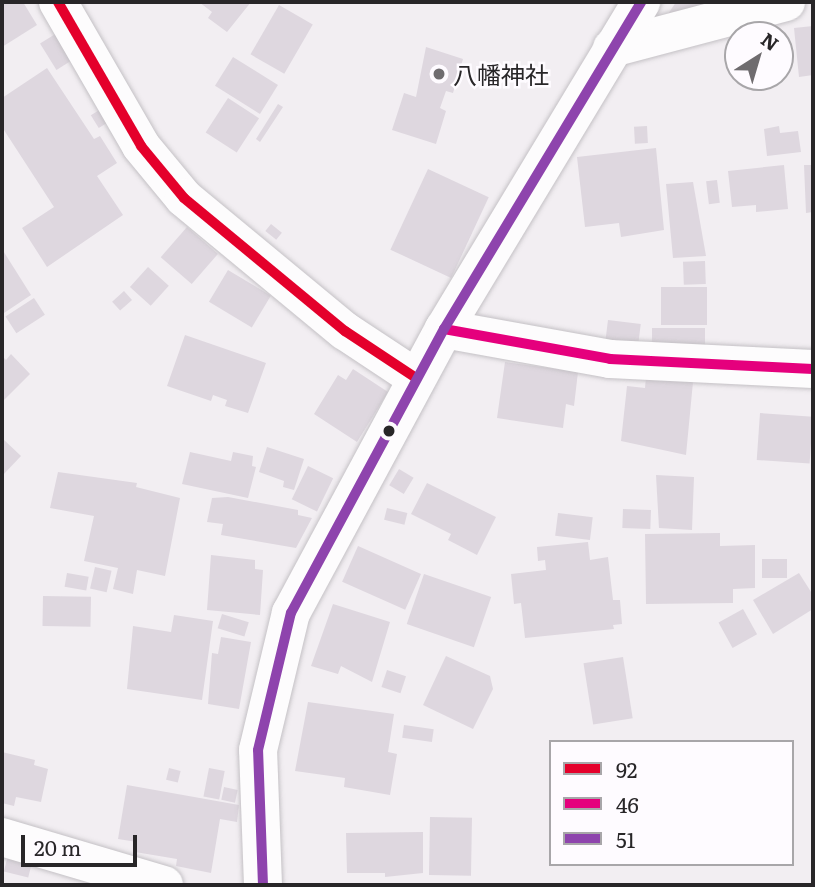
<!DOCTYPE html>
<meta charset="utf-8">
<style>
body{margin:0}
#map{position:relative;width:815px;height:887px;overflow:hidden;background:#f2eef2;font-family:Literata,"Noto Sans JP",serif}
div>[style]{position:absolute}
.building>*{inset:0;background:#ded7df;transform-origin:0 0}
.roads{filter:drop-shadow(0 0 2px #c4c1c5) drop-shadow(0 0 2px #c4c1c5)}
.minor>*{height:38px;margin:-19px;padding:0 19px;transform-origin:19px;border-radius:19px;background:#fdfcfd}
.bus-1>*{height:10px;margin:-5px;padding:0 5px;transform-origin:5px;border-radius:5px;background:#e4002b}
.bus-2>*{height:10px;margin:-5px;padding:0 5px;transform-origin:5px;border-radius:5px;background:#e5007d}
.bus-3>*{height:10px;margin:-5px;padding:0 5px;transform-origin:5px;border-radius:5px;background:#8e44ad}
.dots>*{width:19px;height:19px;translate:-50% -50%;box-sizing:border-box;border:4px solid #fefbff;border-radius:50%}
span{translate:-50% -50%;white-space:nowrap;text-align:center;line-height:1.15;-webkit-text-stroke:5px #fefbff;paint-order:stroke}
.poi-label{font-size:24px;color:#282628}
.left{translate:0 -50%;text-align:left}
.frame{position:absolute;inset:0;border:4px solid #282628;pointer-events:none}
.legend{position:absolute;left:549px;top:740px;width:245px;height:126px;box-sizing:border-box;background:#fefbff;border:2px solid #a8a6a9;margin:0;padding:9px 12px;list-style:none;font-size:21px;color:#282628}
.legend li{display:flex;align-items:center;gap:14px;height:35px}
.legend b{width:35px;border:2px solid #a8a6a9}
.north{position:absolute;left:724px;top:21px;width:70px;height:70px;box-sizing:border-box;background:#fefbff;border:2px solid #a8a6a9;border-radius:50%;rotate:37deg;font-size:19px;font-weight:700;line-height:28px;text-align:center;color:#282628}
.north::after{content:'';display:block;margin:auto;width:24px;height:32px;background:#6f6c6f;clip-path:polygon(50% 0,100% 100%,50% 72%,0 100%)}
.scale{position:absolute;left:21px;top:835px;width:116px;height:32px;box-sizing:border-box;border:4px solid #282628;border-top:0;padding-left:9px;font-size:21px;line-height:24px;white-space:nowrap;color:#282628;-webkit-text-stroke:5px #fefbff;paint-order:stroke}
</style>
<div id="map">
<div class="building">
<i style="clip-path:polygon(2px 2px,23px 2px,37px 25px,2px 47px)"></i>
<i style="clip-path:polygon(199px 2px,251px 2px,227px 32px,208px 18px,212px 12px)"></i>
<i style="clip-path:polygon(676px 2px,715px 2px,663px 22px)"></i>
<i style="left:279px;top:5px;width:39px;height:57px;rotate:30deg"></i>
<i style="clip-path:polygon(813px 26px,813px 75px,799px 77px,794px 28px)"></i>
<i style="left:57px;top:33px;width:31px;height:20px;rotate:58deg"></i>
<i style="clip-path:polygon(426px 47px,463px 59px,453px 93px,446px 91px,440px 108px,446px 111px,436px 144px,392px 130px,404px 93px,416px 97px)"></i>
<i style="left:233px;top:57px;width:53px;height:34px;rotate:32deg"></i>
<i style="clip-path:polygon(47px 68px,94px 139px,100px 136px,117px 163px,97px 176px,123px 215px,47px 267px,22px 228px,54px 207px,2px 127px,2px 98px)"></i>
<i style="left:228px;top:98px;width:37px;height:41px;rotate:33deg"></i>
<i style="clip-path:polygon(278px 104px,283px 107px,260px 142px,256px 139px)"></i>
<i style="left:101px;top:109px;width:15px;height:12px;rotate:58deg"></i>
<i style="left:647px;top:126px;width:17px;height:13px;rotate:87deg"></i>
<i style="clip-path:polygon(779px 126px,780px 133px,798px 131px,801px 152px,767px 156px,764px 129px)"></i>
<i style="clip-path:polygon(656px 148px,664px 230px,621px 237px,619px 223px,585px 227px,577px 157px)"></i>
<i style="clip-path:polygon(784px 165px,788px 209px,756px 212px,756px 205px,732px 207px,728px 171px)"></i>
<i style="clip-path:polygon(804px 165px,813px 165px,813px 212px,806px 213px)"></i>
<i style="left:428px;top:169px;width:67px;height:89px;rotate:25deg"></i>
<i style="left:717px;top:180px;width:23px;height:11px;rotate:83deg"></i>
<i style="clip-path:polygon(693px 182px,706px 256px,673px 258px,666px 184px)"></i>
<i style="left:271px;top:224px;width:14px;height:9px;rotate:39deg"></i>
<i style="left:187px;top:227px;width:41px;height:40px;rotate:41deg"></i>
<i style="clip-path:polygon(2px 249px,31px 295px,4px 313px,2px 310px)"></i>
<i style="left:705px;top:261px;width:23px;height:22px;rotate:88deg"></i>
<i style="left:148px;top:267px;width:28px;height:27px;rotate:42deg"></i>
<i style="left:228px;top:270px;width:50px;height:37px;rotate:31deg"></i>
<i style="left:661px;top:287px;width:46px;height:38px"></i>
<i style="left:124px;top:291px;width:12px;height:16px;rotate:48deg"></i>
<i style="left:34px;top:298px;width:20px;height:34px;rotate:57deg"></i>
<i style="left:608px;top:320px;width:33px;height:25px;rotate:7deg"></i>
<i style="left:705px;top:328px;width:21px;height:53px;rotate:90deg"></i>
<i style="clip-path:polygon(185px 335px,266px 363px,248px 413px,225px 406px,227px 400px,213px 395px,211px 401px,167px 386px)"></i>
<i style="clip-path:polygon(11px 354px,30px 374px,2px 402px,2px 356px,6px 360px)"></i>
<i style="clip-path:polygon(505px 362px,578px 372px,574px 406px,566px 404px,563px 428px,497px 418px)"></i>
<i style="clip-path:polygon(353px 369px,388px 392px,357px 442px,314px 414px,338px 375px,346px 380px)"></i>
<i style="clip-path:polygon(646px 377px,693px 382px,686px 455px,621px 441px,627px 386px,645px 388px)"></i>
<i style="left:760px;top:413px;width:53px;height:47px;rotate:4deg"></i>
<i style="clip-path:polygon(2px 438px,21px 456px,2px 476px)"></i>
<i style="clip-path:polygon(267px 447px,304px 459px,294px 490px,283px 487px,284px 481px,259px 472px)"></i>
<i style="clip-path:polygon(190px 452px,231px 461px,233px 452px,253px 456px,252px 466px,256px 467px,248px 498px,182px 484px)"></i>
<i style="left:308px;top:466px;width:28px;height:37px;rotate:26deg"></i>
<i style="left:399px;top:469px;width:17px;height:19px;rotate:31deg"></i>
<i style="clip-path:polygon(58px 472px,137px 483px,136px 487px,180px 498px,165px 576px,137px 570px,133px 594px,113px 589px,118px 568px,84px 561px,94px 516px,50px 508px)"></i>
<i style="clip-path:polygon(656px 475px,694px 477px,692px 530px,659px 528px)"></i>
<i style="clip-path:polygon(427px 483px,496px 517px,477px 555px,448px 540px,451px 534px,411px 514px)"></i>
<i style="clip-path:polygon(228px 497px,298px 510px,298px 515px,312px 518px,296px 548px,221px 535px,223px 524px,207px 522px,212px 498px)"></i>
<i style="left:387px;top:508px;width:21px;height:12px;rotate:14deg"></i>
<i style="left:623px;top:509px;width:28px;height:19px;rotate:2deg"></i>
<i style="left:558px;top:513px;width:35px;height:23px;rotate:7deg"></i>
<i style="clip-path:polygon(720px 533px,720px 546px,755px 545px,755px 588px,733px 589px,733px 603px,646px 604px,645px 534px)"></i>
<i style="clip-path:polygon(588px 542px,590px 560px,608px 557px,613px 600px,620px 600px,622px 624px,613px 625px,614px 629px,525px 638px,521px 603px,514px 604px,511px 574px,546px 570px,545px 560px,538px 561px,537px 547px)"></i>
<i style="left:358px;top:546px;width:69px;height:39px;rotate:24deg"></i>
<i style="clip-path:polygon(211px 555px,255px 560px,255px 569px,263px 570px,260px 615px,207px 610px)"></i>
<i style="left:787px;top:559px;width:19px;height:25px;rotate:90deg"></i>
<i style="left:95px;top:567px;width:17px;height:22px;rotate:13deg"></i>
<i style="left:67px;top:573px;width:22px;height:14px;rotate:10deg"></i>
<i style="clip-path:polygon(799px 573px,813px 595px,813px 609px,773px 634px,753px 600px)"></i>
<i style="left:424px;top:574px;width:71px;height:53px;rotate:19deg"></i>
<i style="left:43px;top:596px;width:48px;height:30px;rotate:1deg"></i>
<i style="clip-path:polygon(333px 604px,390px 622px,372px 682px,341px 666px,338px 674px,311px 666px)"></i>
<i style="left:743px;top:609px;width:29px;height:28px;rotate:61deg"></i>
<i style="left:222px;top:614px;width:28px;height:15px;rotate:17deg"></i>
<i style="clip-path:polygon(174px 615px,213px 621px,202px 700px,127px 689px,133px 626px,171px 632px)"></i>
<i style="clip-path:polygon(221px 637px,251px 642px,239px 709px,208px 704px,212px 653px,218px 654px)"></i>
<i style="clip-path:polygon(446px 656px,490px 676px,493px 689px,473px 729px,423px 705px)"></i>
<i style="left:623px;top:657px;width:62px;height:40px;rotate:81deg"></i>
<i style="left:387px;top:670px;width:20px;height:18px;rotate:18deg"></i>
<i style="clip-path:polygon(308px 702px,394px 714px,388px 752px,397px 754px,390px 795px,344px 787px,345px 778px,295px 771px)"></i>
<i style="left:404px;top:725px;width:30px;height:13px;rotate:8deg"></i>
<i style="clip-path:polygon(2px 752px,35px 760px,34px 765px,48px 769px,41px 802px,16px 797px,14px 806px,2px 803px)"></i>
<i style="left:169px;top:768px;width:12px;height:12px;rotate:14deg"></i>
<i style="left:209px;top:768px;width:16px;height:29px;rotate:11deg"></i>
<i style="clip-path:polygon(127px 785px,239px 805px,237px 822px,220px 819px,211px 873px,176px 866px,177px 859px,135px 852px,137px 842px,118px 839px)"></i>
<i style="left:224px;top:787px;width:14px;height:13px;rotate:12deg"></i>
<i style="left:430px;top:817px;width:42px;height:58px;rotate:1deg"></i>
<i style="clip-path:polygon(423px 832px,423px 873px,385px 877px,385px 873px,347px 873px,346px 833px)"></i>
<i style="left:9px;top:851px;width:25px;height:21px;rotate:14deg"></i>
</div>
<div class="roads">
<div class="minor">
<i style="left:58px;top:2px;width:166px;rotate:60deg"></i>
<i style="left:141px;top:146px;width:67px;rotate:50.4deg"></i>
<i style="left:184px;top:198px;width:209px;rotate:39.6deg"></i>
<i style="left:345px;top:331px;width:85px;rotate:33.5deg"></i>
<i style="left:612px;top:48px;width:180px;rotate:-14.8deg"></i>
<i style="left:444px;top:329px;width:169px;rotate:10.2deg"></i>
<i style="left:610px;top:359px;width:203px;rotate:2.8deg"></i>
<i style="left:2px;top:837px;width:169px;rotate:16.5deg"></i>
<i style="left:263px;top:885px;width:135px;rotate:-92.1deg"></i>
<i style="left:258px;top:750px;width:141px;rotate:-76.5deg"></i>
<i style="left:291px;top:613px;width:323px;rotate:-61.7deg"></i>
<i style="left:444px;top:329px;width:382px;rotate:-58.9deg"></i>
</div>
</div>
<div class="bus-1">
<i style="left:58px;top:2px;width:166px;rotate:60deg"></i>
<i style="left:141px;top:146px;width:67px;rotate:50.4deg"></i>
<i style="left:184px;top:198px;width:209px;rotate:39.6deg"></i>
<i style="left:345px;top:331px;width:85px;rotate:33.5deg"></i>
</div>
<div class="bus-2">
<i style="left:444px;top:329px;width:169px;rotate:10.2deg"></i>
<i style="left:610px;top:359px;width:203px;rotate:2.8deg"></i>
</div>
<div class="bus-3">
<i style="left:263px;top:885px;width:135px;rotate:-92.1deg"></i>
<i style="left:258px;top:750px;width:141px;rotate:-76.5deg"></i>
<i style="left:291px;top:613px;width:323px;rotate:-61.7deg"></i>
<i style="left:444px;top:329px;width:382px;rotate:-58.9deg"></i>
</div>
<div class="dots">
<i style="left:439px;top:74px;background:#6f6c6f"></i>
<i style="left:389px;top:431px;background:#282628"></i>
</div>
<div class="poi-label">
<span class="left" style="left:453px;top:74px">八幡神社</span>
</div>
<div class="frame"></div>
<ul class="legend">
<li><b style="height:9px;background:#e4002b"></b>92</li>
<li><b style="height:9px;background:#e5007d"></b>46</li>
<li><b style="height:9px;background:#8e44ad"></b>51</li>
</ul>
<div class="north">N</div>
<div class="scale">20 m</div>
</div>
